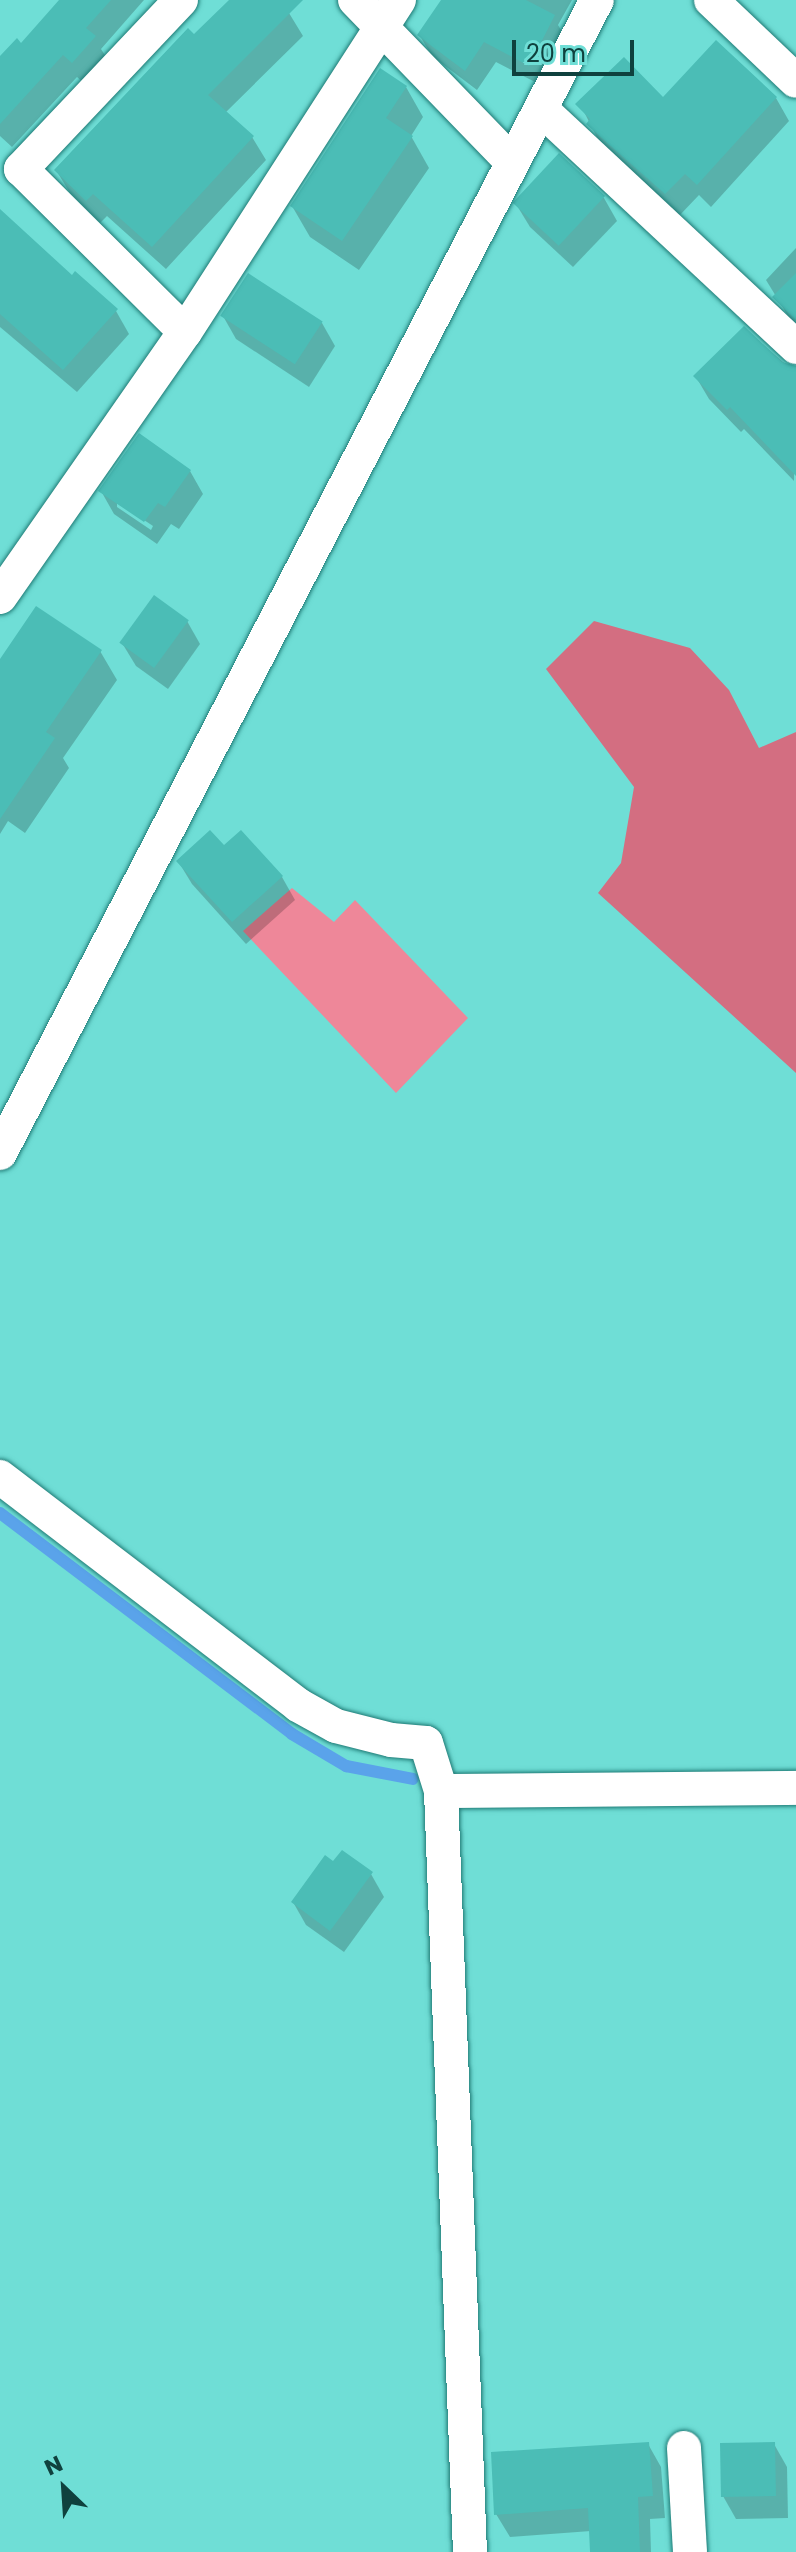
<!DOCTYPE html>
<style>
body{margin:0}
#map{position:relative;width:796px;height:2552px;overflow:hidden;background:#6fded6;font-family:Poppins,sans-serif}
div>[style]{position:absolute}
.green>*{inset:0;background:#ee8799}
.forest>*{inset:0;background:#d36e81}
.shadow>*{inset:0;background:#0003}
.stream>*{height:12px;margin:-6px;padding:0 6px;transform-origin:6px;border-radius:6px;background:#5aa3ea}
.building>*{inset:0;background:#4bbdb6;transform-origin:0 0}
.roads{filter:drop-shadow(0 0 2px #1f7a75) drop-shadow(0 0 2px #1f7a75)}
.street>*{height:34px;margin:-17px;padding:0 17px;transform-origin:17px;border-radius:17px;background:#fff}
span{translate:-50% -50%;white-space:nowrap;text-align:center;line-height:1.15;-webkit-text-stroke:6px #6fded6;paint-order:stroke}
.north{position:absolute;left:24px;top:2448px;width:80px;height:80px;-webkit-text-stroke:6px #6fded6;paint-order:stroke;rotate:335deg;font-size:22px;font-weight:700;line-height:32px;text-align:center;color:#0f413e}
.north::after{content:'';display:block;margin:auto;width:28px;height:36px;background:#0f413e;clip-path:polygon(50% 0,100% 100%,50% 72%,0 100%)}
.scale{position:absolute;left:512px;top:40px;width:122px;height:36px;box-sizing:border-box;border:4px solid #0f413e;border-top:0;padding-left:10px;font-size:24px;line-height:28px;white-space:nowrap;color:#0f413e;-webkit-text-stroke:6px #6fded6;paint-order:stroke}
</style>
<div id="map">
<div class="green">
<i style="clip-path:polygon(292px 888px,334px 922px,355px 900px,468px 1018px,396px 1093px,243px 931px)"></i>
</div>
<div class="forest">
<i style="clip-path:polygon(594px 621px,690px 648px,729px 690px,759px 748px,796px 732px,796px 1073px,598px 893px,621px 863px,634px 787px,546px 669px)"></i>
</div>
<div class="shadow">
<i style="clip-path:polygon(61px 0,144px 0,101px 49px,108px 60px,86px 85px,77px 77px,12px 147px,0 136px,0 59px,21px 45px)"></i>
<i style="clip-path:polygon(231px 0,276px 0,289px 13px,303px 36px,225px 113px,252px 137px,266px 160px,166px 269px,107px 216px,100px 223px,70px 193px,56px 170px)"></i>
<i style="clip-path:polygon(444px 0,572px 0,558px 25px,566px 38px,541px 85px,496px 62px,477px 90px,432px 56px,420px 36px)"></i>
<i style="clip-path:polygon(406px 87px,423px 117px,411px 136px,429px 168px,359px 270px,310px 237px,292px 206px)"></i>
<i style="clip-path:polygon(776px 98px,789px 121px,711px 207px,699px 195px,679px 216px,602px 147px,583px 110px,663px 100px)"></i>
<i style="clip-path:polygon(559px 156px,604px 198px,617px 221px,573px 267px,530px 227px,516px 204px)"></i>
<i style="clip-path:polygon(0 229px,116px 311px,129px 334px,77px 392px,0 327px)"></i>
<i style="clip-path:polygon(796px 248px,796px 329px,766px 280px)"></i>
<i style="clip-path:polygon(223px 316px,322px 323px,335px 346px,309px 387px,236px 339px)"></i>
<i style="clip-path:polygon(744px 328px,790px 368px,796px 368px,794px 481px,744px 429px,741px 432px,709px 399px,696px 377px)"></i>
<i style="clip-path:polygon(evenodd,190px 471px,203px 494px,179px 529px,171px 524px,157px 544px,114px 514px,101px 491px,190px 471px,117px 502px,153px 526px,151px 530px,117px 507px,117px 502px)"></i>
<i style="clip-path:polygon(187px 621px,200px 644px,168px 689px,136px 666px,122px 643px)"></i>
<i style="clip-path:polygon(100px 651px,117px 680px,63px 758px,69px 768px,25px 833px,8px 821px,0 834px,0 663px)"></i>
<i style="clip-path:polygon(178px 861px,282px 877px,295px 900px,246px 944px,192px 884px)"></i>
<i style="clip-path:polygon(334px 1864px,371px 1874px,384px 1897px,344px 1952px,306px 1925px,293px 1902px)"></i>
<i style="clip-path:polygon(648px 2444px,661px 2467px,665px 2518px,650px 2519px,651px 2552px,592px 2552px,591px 2531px,510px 2537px,496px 2514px)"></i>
<i style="clip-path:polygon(774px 2444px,787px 2467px,788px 2518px,736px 2519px,723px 2496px)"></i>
</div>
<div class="stream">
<i style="left:0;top:1513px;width:366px;rotate:37.1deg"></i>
<i style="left:292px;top:1734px;width:63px;rotate:30.7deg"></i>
<i style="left:346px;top:1766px;width:68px;rotate:11deg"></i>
</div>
<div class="building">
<i style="clip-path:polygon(59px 0,111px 0,86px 28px,96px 36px,72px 63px,63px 55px,0 124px,0 56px,17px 38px,21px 43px)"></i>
<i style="clip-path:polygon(229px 0,303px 0,208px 95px,254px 136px,152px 247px,93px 194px,86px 201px,54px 170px,188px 28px,194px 34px)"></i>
<i style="clip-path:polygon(441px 0,526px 0,555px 15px,529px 66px,484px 42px,465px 71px,417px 35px)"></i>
<i style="clip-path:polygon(716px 40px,777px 97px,697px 185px,685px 174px,665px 194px,586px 124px,590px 119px,575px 104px,624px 57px,663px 97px)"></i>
<i style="clip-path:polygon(380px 68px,407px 86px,386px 118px,413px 136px,342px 241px,290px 206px)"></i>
<i style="left:559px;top:153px;width:63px;height:68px;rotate:43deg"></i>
<i style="clip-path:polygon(0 209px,72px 275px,75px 271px,118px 309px,63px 370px,0 314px)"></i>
<i style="left:248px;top:273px;width:89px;height:51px;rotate:33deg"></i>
<i style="clip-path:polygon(796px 273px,796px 320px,772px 297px)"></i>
<i style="clip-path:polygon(744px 326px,782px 362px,796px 366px,796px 476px,730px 407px,727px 410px,693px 376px)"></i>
<i style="clip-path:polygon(139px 433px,191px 470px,165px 507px,158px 503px,144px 522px,98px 491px)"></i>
<i style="left:154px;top:595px;width:43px;height:59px;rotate:36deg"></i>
<i style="clip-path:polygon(36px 606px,102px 650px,46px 732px,55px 738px,0 819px,0 659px)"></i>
<i style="clip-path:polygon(210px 830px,224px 845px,241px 830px,283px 876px,232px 922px,176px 861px)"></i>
<i style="clip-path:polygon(342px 1850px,373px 1872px,330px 1931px,291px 1902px,325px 1855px,333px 1861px)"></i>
<i style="clip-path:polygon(649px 2442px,653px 2496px,638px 2497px,640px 2552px,590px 2552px,588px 2508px,494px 2515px,491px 2452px)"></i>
<i style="left:775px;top:2442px;width:54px;height:55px;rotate:89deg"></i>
</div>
<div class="roads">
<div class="street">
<i style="left:181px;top:0;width:233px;rotate:133.4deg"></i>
<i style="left:21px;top:169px;width:231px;rotate:44.8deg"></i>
<i style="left:355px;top:0;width:224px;rotate:45.9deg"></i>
<i style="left:711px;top:0;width:117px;rotate:43.6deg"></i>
<i style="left:541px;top:109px;width:349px;rotate:43deg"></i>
<i style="left:0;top:597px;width:323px;rotate:-55.1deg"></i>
<i style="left:185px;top:332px;width:395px;rotate:-57.2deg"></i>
<i style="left:0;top:1153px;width:1298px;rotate:-62.63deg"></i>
<i style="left:0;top:1477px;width:375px;rotate:37.4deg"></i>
<i style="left:298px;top:1705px;width:43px;rotate:28.9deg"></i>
<i style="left:336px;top:1726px;width:57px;rotate:14.3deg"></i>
<i style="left:391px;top:1740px;width:35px;rotate:5deg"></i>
<i style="left:426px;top:1743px;width:50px;rotate:72.6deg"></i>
<i style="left:441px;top:1791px;width:762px;rotate:87.82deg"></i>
<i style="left:441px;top:1791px;width:355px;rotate:-0.5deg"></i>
<i style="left:684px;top:2448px;width:104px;rotate:86.7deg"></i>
</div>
</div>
<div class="north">N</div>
<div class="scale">20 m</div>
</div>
